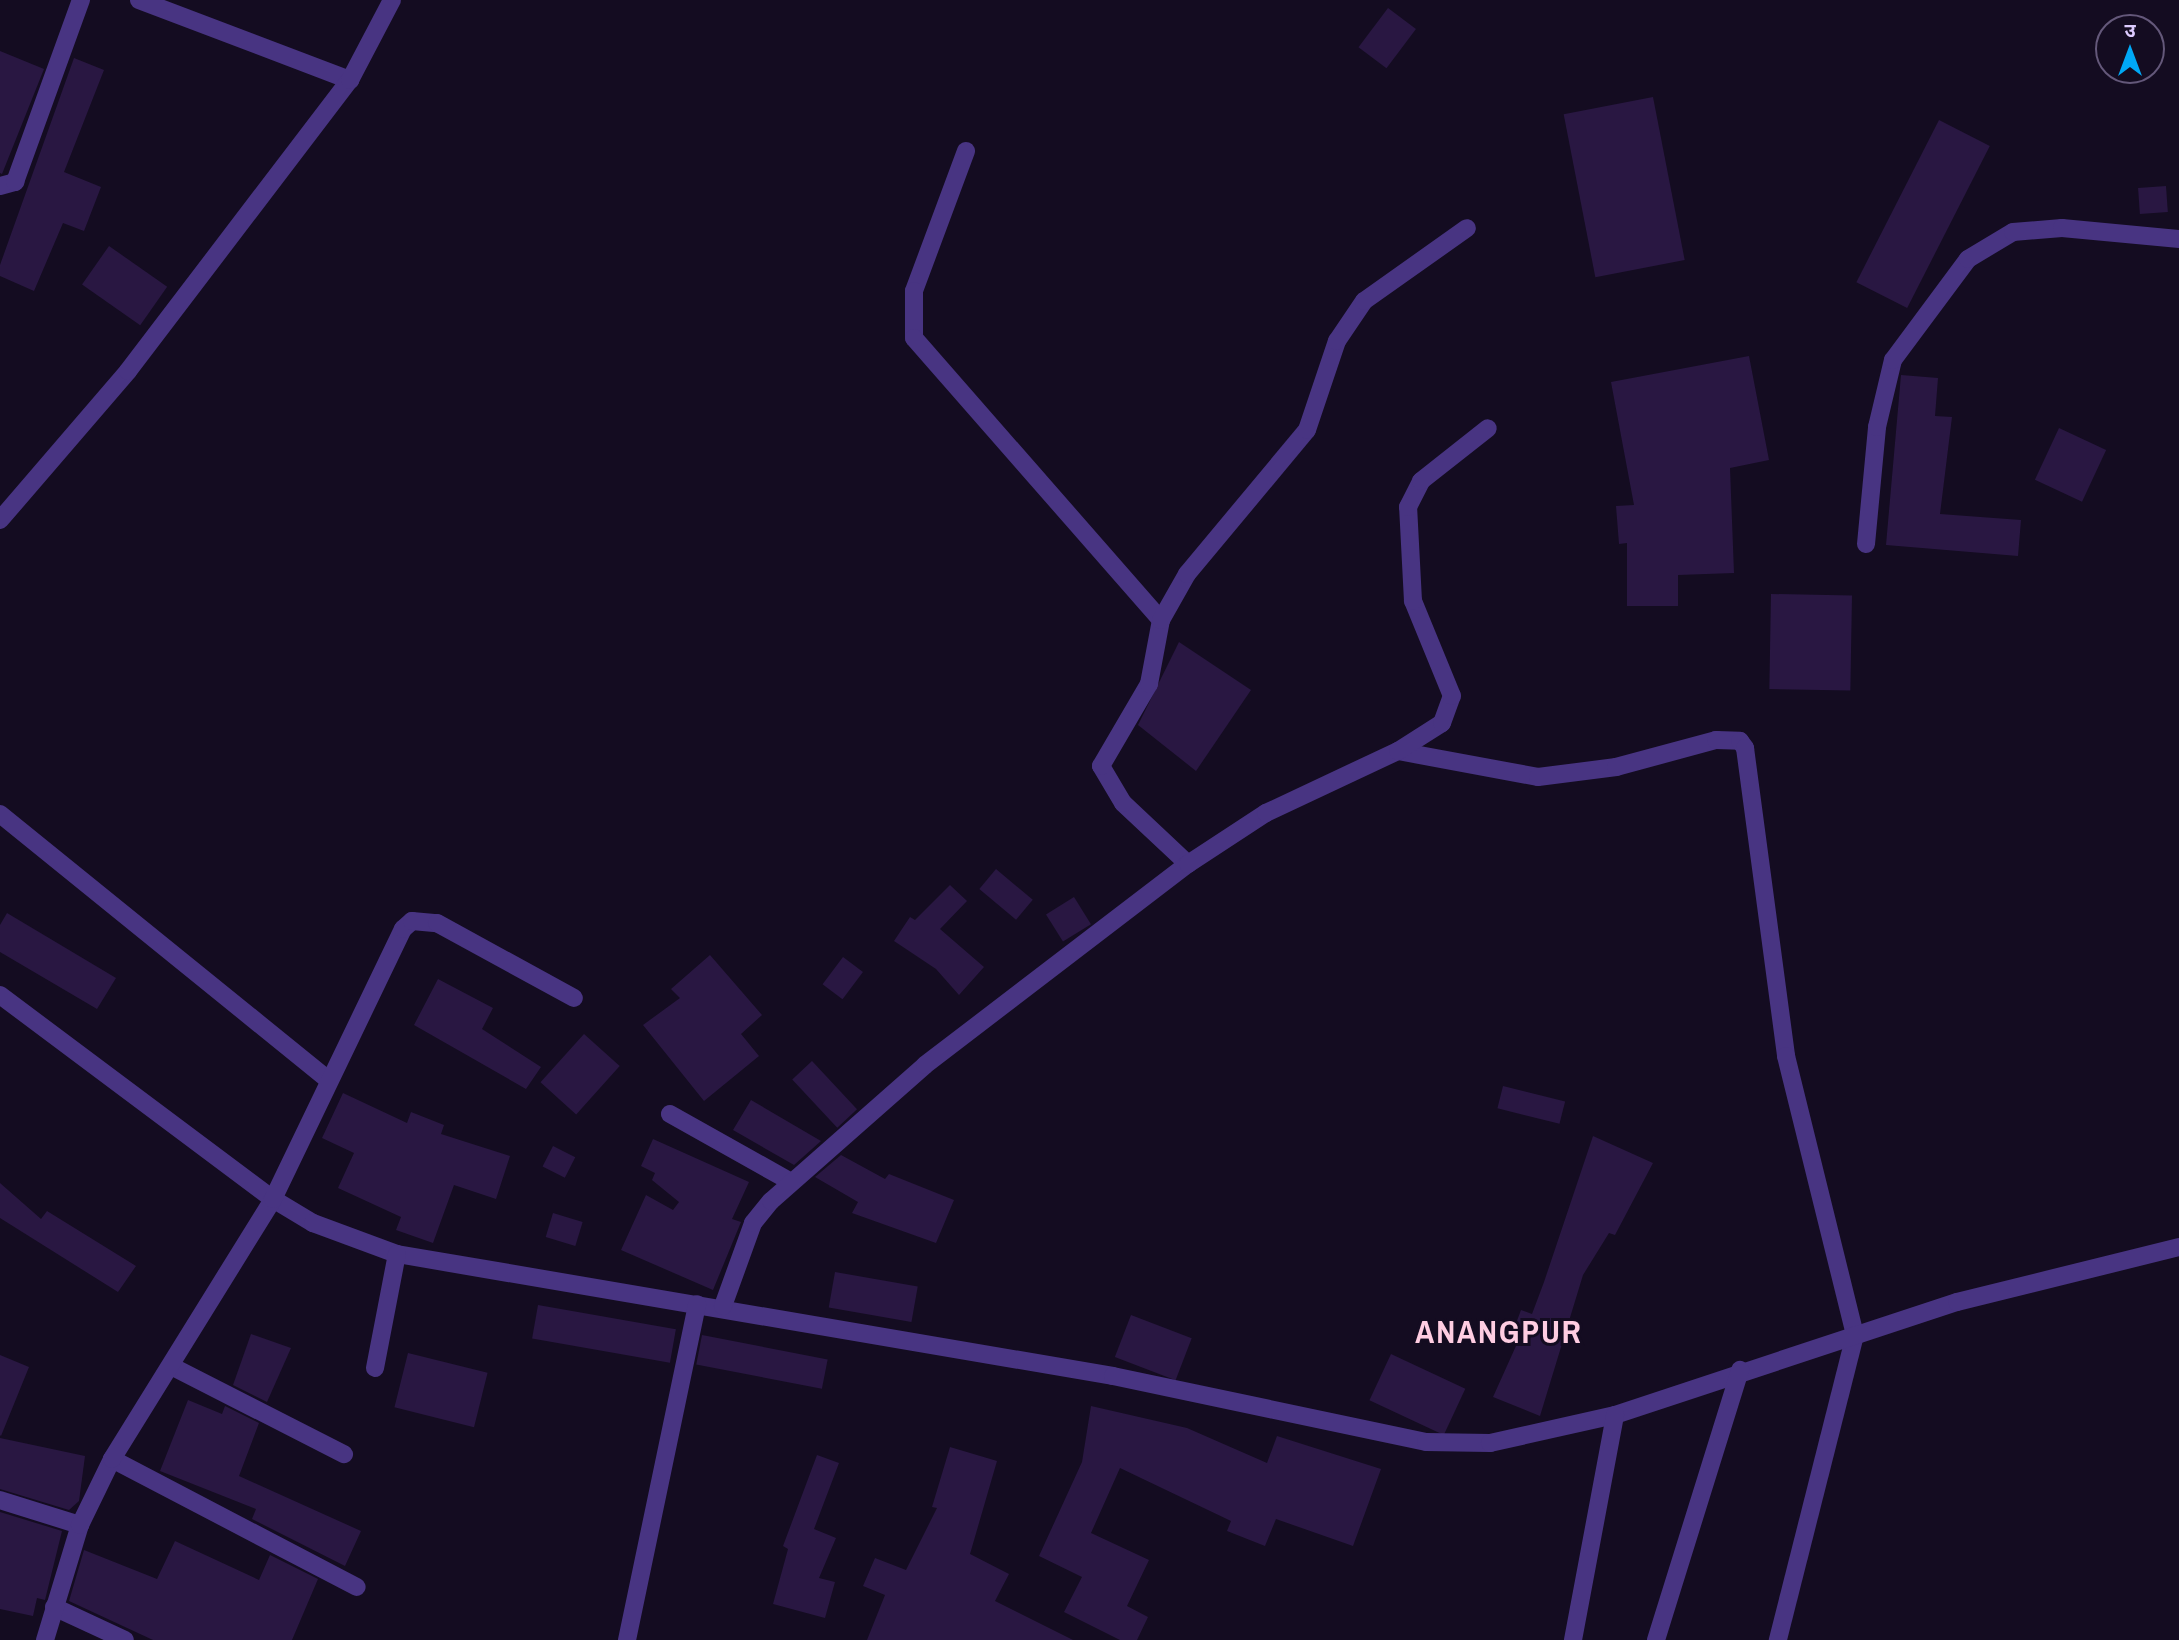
<!DOCTYPE html>
<meta charset="utf-8">
<style>
body{margin:0}
#map{position:relative;width:2179px;height:1640px;overflow:hidden;background:#140c21;font-family:"Archivo Narrow","Noto Sans Devanagari",sans-serif}
div>[style]{position:absolute}
.building>*{inset:0;background:#291742;transform-origin:0 0}
.minor>*{height:18px;margin:-9px;padding:0 9px;transform-origin:9px;border-radius:9px;background:#483482}
span{translate:-50% -50%;white-space:nowrap;text-align:center;line-height:1.15;-webkit-text-stroke:6px #140c21;paint-order:stroke}
.district-label{font-size:32px;color:#ffcde2;font-weight:700;letter-spacing:2px}
.north{position:absolute;left:2095px;top:14px;width:70px;height:70px;box-sizing:border-box;background:#140c21;border:2px solid #64587a;border-radius:50%;rotate:0deg;font-size:19px;font-weight:700;line-height:28px;text-align:center;color:#ddcbff}
.north::after{content:'';display:block;margin:auto;width:24px;height:32px;background:#00a8f6;clip-path:polygon(50% 0,100% 100%,50% 72%,0 100%)}
</style>
<div id="map">
<div class="building">
<i style="left:1388px;top:8px;width:35px;height:49px;rotate:37deg"></i>
<i style="clip-path:polygon(0 51px,44px 69px,2px 174px,0 173px)"></i>
<i style="clip-path:polygon(74px 58px,104px 70px,64px 172px,101px 187px,84px 231px,63px 223px,34px 291px,0 276px,0 265px)"></i>
<i style="left:1653px;top:97px;width:166px;height:91px;rotate:79deg"></i>
<i style="left:1939px;top:120px;width:57px;height:182px;rotate:27deg"></i>
<i style="left:2166px;top:186px;width:26px;height:28px;rotate:86deg"></i>
<i style="left:109px;top:246px;width:71px;height:47px;rotate:35deg"></i>
<i style="clip-path:polygon(1749px 356px,1769px 460px,1730px 468px,1734px 573px,1678px 575px,1678px 606px,1627px 606px,1627px 543px,1619px 544px,1616px 506px,1634px 505px,1611px 382px)"></i>
<i style="clip-path:polygon(1901px 375px,1938px 378px,1935px 416px,1952px 417px,1940px 514px,2021px 520px,2018px 556px,1886px 545px)"></i>
<i style="left:2059px;top:428px;width:52px;height:57px;rotate:25deg"></i>
<i style="left:1771px;top:594px;width:81px;height:95px;rotate:1deg"></i>
<i style="clip-path:polygon(1179px 642px,1251px 690px,1196px 771px,1138px 725px)"></i>
<i style="left:996px;top:869px;width:48px;height:26px;rotate:40deg"></i>
<i style="clip-path:polygon(950px 885px,967px 901px,940px 929px,984px 967px,959px 995px,936px 969px,894px 941px,910px 917px,915px 920px)"></i>
<i style="left:1074px;top:897px;width:32px;height:33px;rotate:58deg"></i>
<i style="clip-path:polygon(7px 913px,116px 978px,97px 1009px,0 952px,0 925px)"></i>
<i style="clip-path:polygon(710px 955px,762px 1015px,741px 1034px,759px 1056px,704px 1101px,643px 1025px,680px 998px,671px 989px)"></i>
<i style="left:843px;top:957px;width:25px;height:34px;rotate:37deg"></i>
<i style="clip-path:polygon(438px 979px,493px 1008px,482px 1029px,541px 1067px,526px 1089px,414px 1025px)"></i>
<i style="left:584px;top:1034px;width:48px;height:65px;rotate:42deg"></i>
<i style="left:812px;top:1061px;width:66px;height:27px;rotate:47deg"></i>
<i style="left:1503px;top:1086px;width:64px;height:23px;rotate:14deg"></i>
<i style="clip-path:polygon(343px 1093px,407px 1123px,411px 1112px,444px 1125px,441px 1134px,510px 1156px,496px 1199px,454px 1185px,433px 1243px,396px 1230px,401px 1217px,338px 1188px,354px 1153px,322px 1138px)"></i>
<i style="clip-path:polygon(751px 1100px,821px 1141px,794px 1165px,733px 1130px)"></i>
<i style="clip-path:polygon(1593px 1136px,1653px 1163px,1615px 1235px,1609px 1233px,1583px 1275px,1540px 1416px,1493px 1397px,1520px 1337px,1512px 1334px,1521px 1310px,1532px 1314px,1544px 1282px)"></i>
<i style="clip-path:polygon(653px 1139px,749px 1182px,732px 1219px,741px 1222px,713px 1290px,621px 1250px,646px 1195px,673px 1210px,679px 1202px,652px 1180px,655px 1173px,641px 1166px)"></i>
<i style="left:553px;top:1146px;width:25px;height:23px;rotate:27deg"></i>
<i style="clip-path:polygon(841px 1155px,885px 1179px,889px 1174px,954px 1200px,936px 1243px,852px 1213px,858px 1202px,815px 1177px)"></i>
<i style="clip-path:polygon(0 1183px,41px 1219px,47px 1211px,136px 1266px,118px 1292px,0 1218px)"></i>
<i style="left:553px;top:1213px;width:31px;height:25px;rotate:17deg"></i>
<i style="left:835px;top:1272px;width:84px;height:36px;rotate:10deg"></i>
<i style="left:538px;top:1305px;width:140px;height:34px;rotate:10deg"></i>
<i style="left:1131px;top:1315px;width:65px;height:45px;rotate:21deg"></i>
<i style="clip-path:polygon(251px 1334px,291px 1348px,267px 1402px,233px 1385px)"></i>
<i style="left:702px;top:1335px;width:128px;height:30px;rotate:11deg"></i>
<i style="left:408px;top:1353px;width:82px;height:56px;rotate:14deg"></i>
<i style="left:1391px;top:1354px;width:82px;height:51px;rotate:25deg"></i>
<i style="clip-path:polygon(0 1355px,29px 1367px,1px 1436px,0 1435px)"></i>
<i style="clip-path:polygon(188px 1400px,222px 1414px,225px 1406px,259px 1423px,239px 1476px,361px 1531px,345px 1566px,252px 1519px,256px 1509px,160px 1471px)"></i>
<i style="clip-path:polygon(1091px 1406px,1187px 1428px,1267px 1463px,1277px 1436px,1381px 1469px,1353px 1546px,1276px 1519px,1265px 1546px,1227px 1531px,1231px 1521px,1120px 1468px,1091px 1533px,1149px 1560px,1127px 1606px,1148px 1617px,1137px 1640px,1120px 1640px,1064px 1612px,1082px 1577px,1039px 1556px,1082px 1462px)"></i>
<i style="clip-path:polygon(0 1438px,85px 1456px,79px 1501px,69px 1510px,0 1489px)"></i>
<i style="clip-path:polygon(950px 1447px,997px 1461px,970px 1554px,1009px 1574px,995px 1601px,1073px 1640px,867px 1640px,885px 1595px,863px 1586px,875px 1558px,906px 1570px,937px 1508px,932px 1507px)"></i>
<i style="clip-path:polygon(817px 1455px,839px 1463px,814px 1529px,836px 1538px,819px 1578px,835px 1582px,825px 1618px,773px 1604px,788px 1549px,783px 1546px)"></i>
<i style="clip-path:polygon(0 1512px,62px 1531px,45px 1600px,37px 1598px,33px 1616px,0 1609px)"></i>
<i style="clip-path:polygon(175px 1541px,259px 1580px,270px 1555px,318px 1579px,292px 1640px,153px 1640px,69px 1601px,84px 1550px,157px 1579px)"></i>
</div>
<div class="minor">
<i style="left:139px;top:0;width:226px;rotate:20.8deg"></i>
<i style="left:966px;top:151px;width:149px;rotate:110.4deg"></i>
<i style="left:914px;top:291px;width:47px;rotate:90deg"></i>
<i style="left:914px;top:338px;width:375px;rotate:48.8deg"></i>
<i style="left:0;top:186px;width:16px;rotate:-15deg"></i>
<i style="left:15px;top:182px;width:194px;rotate:-70.1deg"></i>
<i style="left:0;top:520px;width:196px;rotate:-49.3deg"></i>
<i style="left:128px;top:371px;width:366px;rotate:-52.7deg"></i>
<i style="left:350px;top:80px;width:90px;rotate:-62.3deg"></i>
<i style="left:1866px;top:544px;width:118px;rotate:-84.6deg"></i>
<i style="left:1877px;top:427px;width:69px;rotate:-76.6deg"></i>
<i style="left:1893px;top:360px;width:126px;rotate:-53.4deg"></i>
<i style="left:1968px;top:259px;width:52px;rotate:-31deg"></i>
<i style="left:2013px;top:232px;width:49px;rotate:-4.7deg"></i>
<i style="left:2062px;top:228px;width:118px;rotate:5.4deg"></i>
<i style="left:1398px;top:751px;width:142px;rotate:10.5deg"></i>
<i style="left:1538px;top:777px;width:79px;rotate:-7.3deg"></i>
<i style="left:1616px;top:767px;width:104px;rotate:-15.1deg"></i>
<i style="left:1716px;top:740px;width:24px;rotate:2deg"></i>
<i style="left:1740px;top:741px;width:9px;rotate:54deg"></i>
<i style="left:1745px;top:748px;width:311px;rotate:82.4deg"></i>
<i style="left:1786px;top:1056px;width:287px;rotate:76.1deg"></i>
<i style="left:1855px;top:1335px;width:315px;rotate:104.2deg"></i>
<i style="left:0;top:814px;width:419px;rotate:39deg"></i>
<i style="left:1188px;top:864px;width:89px;rotate:-136.8deg"></i>
<i style="left:1123px;top:803px;width:43px;rotate:-120.7deg"></i>
<i style="left:1101px;top:766px;width:95px;rotate:-59.7deg"></i>
<i style="left:1149px;top:684px;width:65px;rotate:-79.4deg"></i>
<i style="left:1161px;top:620px;width:53px;rotate:-60.5deg"></i>
<i style="left:1187px;top:574px;width:187px;rotate:-50.2deg"></i>
<i style="left:1307px;top:430px;width:94px;rotate:-71.4deg"></i>
<i style="left:1337px;top:341px;width:48px;rotate:-56deg"></i>
<i style="left:1364px;top:301px;width:126px;rotate:-35.3deg"></i>
<i style="left:0;top:995px;width:341px;rotate:36.8deg"></i>
<i style="left:273px;top:1199px;width:47px;rotate:31deg"></i>
<i style="left:313px;top:1223px;width:90px;rotate:20.3deg"></i>
<i style="left:397px;top:1254px;width:726px;rotate:9.67deg"></i>
<i style="left:1113px;top:1376px;width:320px;rotate:11.9deg"></i>
<i style="left:1426px;top:1442px;width:64px;rotate:0.9deg"></i>
<i style="left:1490px;top:1443px;width:128px;rotate:-12.6deg"></i>
<i style="left:1615px;top:1415px;width:360px;rotate:-18.3deg"></i>
<i style="left:1957px;top:1302px;width:229px;rotate:-13.9deg"></i>
<i style="left:670px;top:1114px;width:139px;rotate:29.3deg"></i>
<i style="left:723px;top:1306px;width:88px;rotate:-70.1deg"></i>
<i style="left:753px;top:1223px;width:28px;rotate:-51deg"></i>
<i style="left:771px;top:1201px;width:205px;rotate:-41.4deg"></i>
<i style="left:925px;top:1065px;width:331px;rotate:-37.4deg"></i>
<i style="left:1188px;top:864px;width:93px;rotate:-33.2deg"></i>
<i style="left:1266px;top:813px;width:146px;rotate:-25.2deg"></i>
<i style="left:1398px;top:751px;width:52px;rotate:-32.5deg"></i>
<i style="left:1442px;top:723px;width:29px;rotate:-70deg"></i>
<i style="left:1452px;top:696px;width:103px;rotate:-112.3deg"></i>
<i style="left:1413px;top:601px;width:94px;rotate:-93deg"></i>
<i style="left:1408px;top:507px;width:29px;rotate:-63deg"></i>
<i style="left:1421px;top:481px;width:85px;rotate:-38.3deg"></i>
<i style="left:173px;top:1367px;width:192px;rotate:27deg"></i>
<i style="left:375px;top:1368px;width:116px;rotate:-79.1deg"></i>
<i style="left:112px;top:1459px;width:276px;rotate:27.6deg"></i>
<i style="left:0;top:1500px;width:84px;rotate:17.4deg"></i>
<i style="left:54px;top:1607px;width:78px;rotate:24.9deg"></i>
<i style="left:45px;top:1640px;width:120px;rotate:-73.1deg"></i>
<i style="left:80px;top:1525px;width:73px;rotate:-64.1deg"></i>
<i style="left:112px;top:1459px;width:306px;rotate:-58.2deg"></i>
<i style="left:273px;top:1199px;width:300px;rotate:-64.3deg"></i>
<i style="left:403px;top:929px;width:12px;rotate:-42deg"></i>
<i style="left:412px;top:921px;width:25px;rotate:5deg"></i>
<i style="left:437px;top:923px;width:156px;rotate:28.7deg"></i>
<i style="left:627px;top:1640px;width:343px;rotate:-78.2deg"></i>
<i style="left:1573px;top:1640px;width:229px;rotate:-79.4deg"></i>
<i style="left:1656px;top:1640px;width:283px;rotate:-72.7deg"></i>
</div>
<div class="district-label">
<span style="left:1499px;top:1332px">ANANGPUR</span>
</div>
<div class="north">उ</div>
</div>
